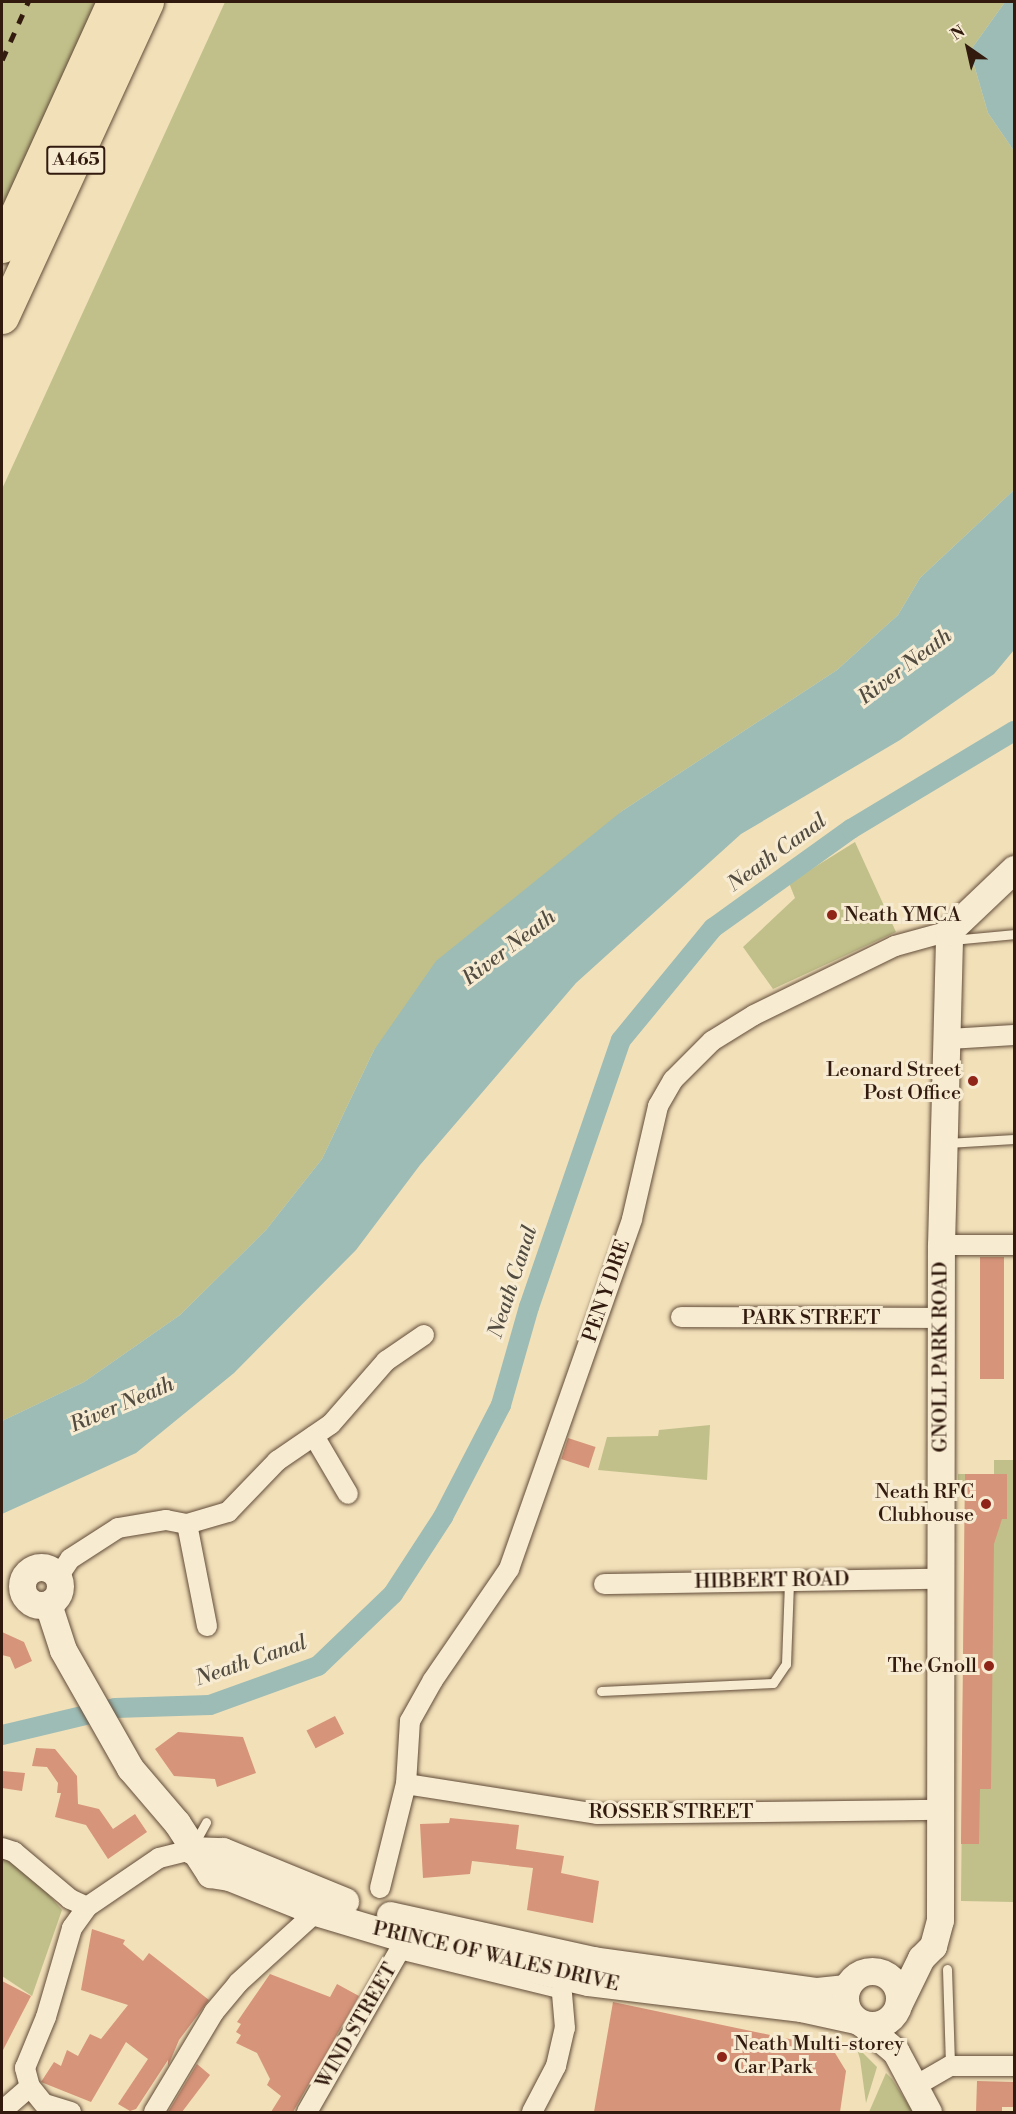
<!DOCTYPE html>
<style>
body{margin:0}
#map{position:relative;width:1016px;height:2114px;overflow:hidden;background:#f2e0b9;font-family:"Libre Bodoni",serif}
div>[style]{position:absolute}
.green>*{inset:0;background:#c1c08a}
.water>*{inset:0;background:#9cbcb5}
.canal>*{height:20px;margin:-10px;padding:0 10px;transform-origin:10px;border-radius:10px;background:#9cbcb5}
.building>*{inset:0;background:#d6947a;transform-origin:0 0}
.roads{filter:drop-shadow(0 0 2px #624c39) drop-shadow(0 0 2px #624c39)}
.lane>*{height:9px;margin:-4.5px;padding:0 4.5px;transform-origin:4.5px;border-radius:4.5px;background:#f7ebd2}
.street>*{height:20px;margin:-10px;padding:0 10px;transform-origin:10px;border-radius:10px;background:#f7ebd2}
.secondary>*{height:27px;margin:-13.5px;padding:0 13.5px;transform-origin:13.5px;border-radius:13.5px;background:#f7ebd2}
.secondary>.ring{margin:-13.5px;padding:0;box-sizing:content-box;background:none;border:27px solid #f7ebd2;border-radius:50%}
.highway>*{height:33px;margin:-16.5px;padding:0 16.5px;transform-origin:16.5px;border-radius:16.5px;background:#f2e0b9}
.rail>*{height:4.5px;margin-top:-2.25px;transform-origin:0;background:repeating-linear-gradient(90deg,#321b0e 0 10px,transparent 0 20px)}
.dots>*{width:16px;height:16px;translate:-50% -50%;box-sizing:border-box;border:3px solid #f7ebd2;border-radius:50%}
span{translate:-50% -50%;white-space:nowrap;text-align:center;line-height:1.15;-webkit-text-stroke:6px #f7ebd2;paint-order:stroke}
.shield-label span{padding:2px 4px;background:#f7ebd2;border:2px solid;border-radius:4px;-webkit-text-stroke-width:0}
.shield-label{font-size:18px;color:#321b0e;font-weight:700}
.poi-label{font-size:20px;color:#321b0e}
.left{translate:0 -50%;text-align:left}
.right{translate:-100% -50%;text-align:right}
.street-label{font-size:20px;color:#321b0e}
.water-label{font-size:21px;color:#524b40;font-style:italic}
.frame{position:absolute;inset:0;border:3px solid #321b0e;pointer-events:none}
.north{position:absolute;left:938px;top:18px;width:60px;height:60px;-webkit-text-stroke:4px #f7ebd2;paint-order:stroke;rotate:326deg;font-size:16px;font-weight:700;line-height:24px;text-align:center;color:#321b0e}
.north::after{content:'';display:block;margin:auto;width:21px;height:27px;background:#321b0e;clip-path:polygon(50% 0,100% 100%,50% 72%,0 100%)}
</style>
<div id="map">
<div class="green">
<i style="clip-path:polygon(2px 2px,97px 2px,2px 215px)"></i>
<i style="clip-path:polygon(225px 2px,1005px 2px,970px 51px,988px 113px,1014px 151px,1014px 490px,920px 578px,898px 615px,837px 670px,622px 811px,374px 1050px,322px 1159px,266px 1230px,180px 1315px,84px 1382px,2px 1421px,2px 489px)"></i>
<i style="clip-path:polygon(855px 842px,896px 932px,773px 989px,743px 947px,795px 898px,789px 883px)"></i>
<i style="clip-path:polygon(710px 1425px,707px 1480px,598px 1470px,607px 1437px,658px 1436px,659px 1430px)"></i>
<i style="clip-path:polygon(994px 1460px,1014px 1460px,1014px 1902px,961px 1901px,965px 1489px,958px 1488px,958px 1474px,994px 1474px)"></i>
<i style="clip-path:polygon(2px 1855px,29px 1872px,62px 1910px,32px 1996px,2px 1976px)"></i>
<i style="clip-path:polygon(856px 2046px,877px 2067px,866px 2103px,860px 2059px)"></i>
<i style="clip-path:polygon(886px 2073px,892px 2079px,913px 2112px,869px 2112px)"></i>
</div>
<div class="water">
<i style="clip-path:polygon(1005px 2px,1014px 2px,1014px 151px,988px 113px,970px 51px)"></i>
<i style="clip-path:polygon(1014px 490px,1014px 650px,994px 674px,900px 740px,741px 834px,576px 983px,420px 1165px,356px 1250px,234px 1373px,136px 1453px,2px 1514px,2px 1421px,84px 1382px,180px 1315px,266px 1230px,322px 1159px,374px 1050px,436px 961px,622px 811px,837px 670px,898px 615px,920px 578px)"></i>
</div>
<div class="canal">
<i style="left:2px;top:1735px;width:116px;rotate:-13.4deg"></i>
<i style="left:115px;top:1708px;width:95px;rotate:-1.8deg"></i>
<i style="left:210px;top:1705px;width:115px;rotate:-19.9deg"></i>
<i style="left:318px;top:1666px;width:104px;rotate:-43.8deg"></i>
<i style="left:393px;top:1594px;width:92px;rotate:-57deg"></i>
<i style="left:443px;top:1517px;width:126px;rotate:-62.6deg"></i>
<i style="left:501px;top:1405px;width:102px;rotate:-74.1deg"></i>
<i style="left:529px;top:1307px;width:282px;rotate:-71deg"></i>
<i style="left:621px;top:1040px;width:145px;rotate:-50.6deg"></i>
<i style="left:713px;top:928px;width:170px;rotate:-35.7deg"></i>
<i style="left:851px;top:829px;width:190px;rotate:-31deg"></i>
</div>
<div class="building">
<i style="left:980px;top:1257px;width:24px;height:122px"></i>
<i style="left:568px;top:1438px;width:29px;height:22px;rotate:18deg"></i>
<i style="clip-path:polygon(965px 1474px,1007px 1474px,1007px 1519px,1002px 1519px,994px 1544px,991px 1789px,980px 1789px,979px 1844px,961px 1844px)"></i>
<i style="clip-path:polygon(2px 1632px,24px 1642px,32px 1661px,15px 1669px,10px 1657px,2px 1655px)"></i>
<i style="left:335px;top:1716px;width:20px;height:32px;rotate:63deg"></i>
<i style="clip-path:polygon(178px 1732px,243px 1737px,256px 1773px,217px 1787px,215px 1779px,174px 1776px,155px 1749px)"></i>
<i style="clip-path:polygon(36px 1748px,55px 1749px,77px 1776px,78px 1804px,99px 1809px,113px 1829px,135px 1814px,147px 1832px,108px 1859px,86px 1825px,55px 1817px,61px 1793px,57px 1793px,58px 1783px,47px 1767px,32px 1766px)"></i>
<i style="clip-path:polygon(2px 1771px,25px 1773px,22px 1791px,2px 1788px)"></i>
<i style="clip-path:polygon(450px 1818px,519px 1825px,516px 1849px,564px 1856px,561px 1873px,599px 1881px,593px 1923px,527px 1910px,533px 1868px,472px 1861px,470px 1874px,423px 1878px,420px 1824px,449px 1823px)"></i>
<i style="clip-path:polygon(92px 1929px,125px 1940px,123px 1944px,143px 1961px,149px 1953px,209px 2000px,179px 2040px,168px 2066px,168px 2060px,136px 2109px,130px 2111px,118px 2104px,148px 2059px,126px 2042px,91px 2102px,41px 2082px,54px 2062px,61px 2066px,67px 2050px,78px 2056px,90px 2034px,101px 2039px,128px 2005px,81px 1990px)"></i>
<i style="clip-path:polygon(270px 1974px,330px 1997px,337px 1984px,359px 1996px,293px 2112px,271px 2112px,281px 2096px,267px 2085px,270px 2079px,257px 2053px,236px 2043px,241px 2035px,236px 2032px,241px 2024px,237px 2022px)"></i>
<i style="clip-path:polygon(2px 1981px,31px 1996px,2px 2052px)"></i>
<i style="clip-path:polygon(613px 2002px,832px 2048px,846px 2071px,840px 2112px,594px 2112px)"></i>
<i style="clip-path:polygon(197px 2064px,210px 2075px,182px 2112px,168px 2112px)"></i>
<i style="clip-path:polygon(977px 2081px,1014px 2082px,1014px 2107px,1002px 2107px,1002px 2112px,976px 2112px)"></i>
</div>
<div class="roads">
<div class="lane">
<i style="left:951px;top:940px;width:63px;rotate:-5.4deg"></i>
<i style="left:947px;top:1143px;width:67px;rotate:-3.4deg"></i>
<i style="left:601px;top:1691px;width:172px;rotate:-2.7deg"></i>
<i style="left:773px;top:1683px;width:23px;rotate:-56deg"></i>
<i style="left:786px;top:1664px;width:83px;rotate:-87.9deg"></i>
<i style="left:194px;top:1844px;width:25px;rotate:-61deg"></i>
<i style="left:398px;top:1954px;width:169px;rotate:13.7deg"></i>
<i style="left:947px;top:1969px;width:97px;rotate:88.2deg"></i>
</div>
<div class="street">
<i style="left:949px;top:1039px;width:65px;rotate:-3.5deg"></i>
<i style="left:941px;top:1245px;width:73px"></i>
<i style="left:681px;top:1317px;width:260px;rotate:0.2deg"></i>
<i style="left:314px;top:1436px;width:67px;rotate:59.6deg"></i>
<i style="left:187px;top:1524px;width:104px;rotate:78.9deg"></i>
<i style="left:58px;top:1577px;width:22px;rotate:-56deg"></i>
<i style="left:70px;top:1559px;width:57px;rotate:-32.9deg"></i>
<i style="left:118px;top:1528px;width:49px;rotate:-9.5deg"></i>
<i style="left:166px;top:1520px;width:21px;rotate:11deg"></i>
<i style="left:187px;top:1524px;width:43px;rotate:-16.3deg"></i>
<i style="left:228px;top:1512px;width:71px;rotate:-46.1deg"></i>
<i style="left:277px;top:1461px;width:65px;rotate:-34.4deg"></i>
<i style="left:331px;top:1424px;width:84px;rotate:-48.9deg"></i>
<i style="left:386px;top:1361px;width:46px;rotate:-34.4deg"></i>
<i style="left:604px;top:1584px;width:336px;rotate:-0.9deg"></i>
<i style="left:406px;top:1784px;width:193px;rotate:8.9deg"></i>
<i style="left:597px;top:1814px;width:342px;rotate:-0.7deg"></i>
<i style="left:2px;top:1848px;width:13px;rotate:18deg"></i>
<i style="left:14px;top:1852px;width:73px;rotate:40deg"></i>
<i style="left:70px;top:1899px;width:19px;rotate:25deg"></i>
<i style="left:380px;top:1888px;width:107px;rotate:-76deg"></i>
<i style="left:406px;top:1784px;width:63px;rotate:-86.4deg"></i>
<i style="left:410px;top:1721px;width:47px;rotate:-60.7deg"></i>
<i style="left:433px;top:1680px;width:135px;rotate:-55.6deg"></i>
<i style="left:509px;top:1569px;width:371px;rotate:-70.6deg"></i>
<i style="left:632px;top:1219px;width:116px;rotate:-77deg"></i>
<i style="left:658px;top:1106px;width:30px;rotate:-60deg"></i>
<i style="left:673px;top:1080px;width:55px;rotate:-45deg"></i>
<i style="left:712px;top:1041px;width:49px;rotate:-31.8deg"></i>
<i style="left:754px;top:1015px;width:157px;rotate:-26.1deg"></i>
<i style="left:895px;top:946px;width:56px;rotate:-15.5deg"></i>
<i style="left:917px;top:2085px;width:38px;rotate:-30deg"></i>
<i style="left:950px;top:2066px;width:64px"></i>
<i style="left:2px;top:2111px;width:37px;rotate:-41deg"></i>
<i style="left:71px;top:2112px;width:28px;rotate:-163deg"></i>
<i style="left:44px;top:2104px;width:22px;rotate:-129deg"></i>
<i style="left:30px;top:2087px;width:20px;rotate:-105deg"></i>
<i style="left:25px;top:2068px;width:55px;rotate:-67.6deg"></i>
<i style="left:46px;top:2017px;width:93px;rotate:-73.7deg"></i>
<i style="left:72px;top:1928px;width:26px;rotate:-54deg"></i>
<i style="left:87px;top:1907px;width:87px;rotate:-34.2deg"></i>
<i style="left:159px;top:1858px;width:33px;rotate:-14deg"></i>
<i style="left:154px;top:2112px;width:117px;rotate:-59deg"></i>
<i style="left:214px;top:2012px;width:38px;rotate:-50deg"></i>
<i style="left:238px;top:1983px;width:105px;rotate:-42.3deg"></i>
<i style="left:307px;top:2112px;width:199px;rotate:-60.2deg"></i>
<i style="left:532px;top:2112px;width:52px;rotate:-62.4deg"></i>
<i style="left:556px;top:2066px;width:39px;rotate:-77deg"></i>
<i style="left:565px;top:2028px;width:34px;rotate:-95deg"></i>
</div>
<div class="secondary">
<i class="ring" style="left:22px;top:1567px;width:11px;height:11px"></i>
<i style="left:48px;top:1604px;width:48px;rotate:71.9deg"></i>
<i style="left:63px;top:1650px;width:136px;rotate:60.4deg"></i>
<i style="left:130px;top:1768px;width:72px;rotate:49.5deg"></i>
<i style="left:177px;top:1823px;width:61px;rotate:57.1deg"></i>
<i style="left:210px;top:1874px;width:19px;rotate:9deg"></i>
<i style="left:229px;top:1877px;width:94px;rotate:21.9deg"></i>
<i style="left:316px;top:1912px;width:94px;rotate:16.7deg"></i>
<i style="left:406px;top:1939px;width:187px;rotate:13.3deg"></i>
<i style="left:588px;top:1982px;width:215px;rotate:7deg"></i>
<i style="left:801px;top:2008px;width:55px;rotate:12.5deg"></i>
<i style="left:191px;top:1850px;width:32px;rotate:2deg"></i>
<i style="left:223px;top:1851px;width:132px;rotate:22.3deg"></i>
<i style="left:390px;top:1915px;width:208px;rotate:12.5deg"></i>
<i style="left:593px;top:1960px;width:226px;rotate:7.9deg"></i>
<i style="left:817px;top:1991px;width:29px;rotate:-6deg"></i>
<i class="ring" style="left:845px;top:1971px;width:27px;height:27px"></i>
<i style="left:899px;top:2003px;width:50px;rotate:-63.9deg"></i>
<i style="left:921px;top:1958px;width:17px;rotate:-45deg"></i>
<i style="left:933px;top:1946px;width:27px;rotate:-75deg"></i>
<i style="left:940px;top:1920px;width:675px;rotate:-89.92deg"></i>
<i style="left:941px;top:1245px;width:314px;rotate:-88.5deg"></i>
<i style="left:949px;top:931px;width:90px;rotate:-43.6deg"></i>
<i style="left:863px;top:2024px;width:43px;rotate:40.3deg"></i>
<i style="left:896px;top:2052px;width:68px;rotate:61.9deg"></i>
</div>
<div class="highway">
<i style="left:2px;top:246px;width:268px;rotate:-65.5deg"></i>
<i style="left:2px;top:317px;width:347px;rotate:-65.3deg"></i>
</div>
</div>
<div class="rail">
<i style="left:2px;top:60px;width:64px;rotate:-65.9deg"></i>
</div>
<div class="dots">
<i style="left:832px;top:915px;background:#8f2418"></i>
<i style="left:973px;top:1081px;background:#8f2418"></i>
<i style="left:986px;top:1504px;background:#8f2418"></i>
<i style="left:989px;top:1666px;background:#8f2418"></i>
<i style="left:722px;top:2057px;background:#8f2418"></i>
</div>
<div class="shield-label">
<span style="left:76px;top:160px">A465</span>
</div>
<div class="poi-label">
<span class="left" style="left:844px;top:915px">Neath YMCA</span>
<span class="right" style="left:961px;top:1082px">Leonard Street<br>Post Office</span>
<span class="right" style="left:974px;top:1504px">Neath RFC<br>Clubhouse</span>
<span class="right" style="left:977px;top:1666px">The Gnoll</span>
<span class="left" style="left:734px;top:2056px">Neath Multi-storey<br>Car Park</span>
</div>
<div class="street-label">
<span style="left:607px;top:1291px;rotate:-71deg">PEN Y DRE</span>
<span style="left:811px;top:1318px">PARK STREET</span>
<span style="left:941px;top:1357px;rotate:-90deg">GNOLL PARK ROAD</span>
<span style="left:772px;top:1581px;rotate:-1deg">HIBBERT ROAD</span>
<span style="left:671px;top:1812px">ROSSER STREET</span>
<span style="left:496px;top:1957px;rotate:13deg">PRINCE OF WALES DRIVE</span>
<span style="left:357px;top:2026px;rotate:-60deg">WIND STREET</span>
</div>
<div class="water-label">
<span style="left:905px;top:667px;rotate:-37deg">River Neath</span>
<span style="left:777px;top:853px;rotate:-36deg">Neath Canal</span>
<span style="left:509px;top:948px;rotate:-37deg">River Neath</span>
<span style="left:513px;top:1282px;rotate:-72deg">Neath Canal</span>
<span style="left:122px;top:1405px;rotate:-23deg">River Neath</span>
<span style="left:251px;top:1661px;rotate:-19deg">Neath Canal</span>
</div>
<div class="frame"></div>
<div class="north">N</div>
</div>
